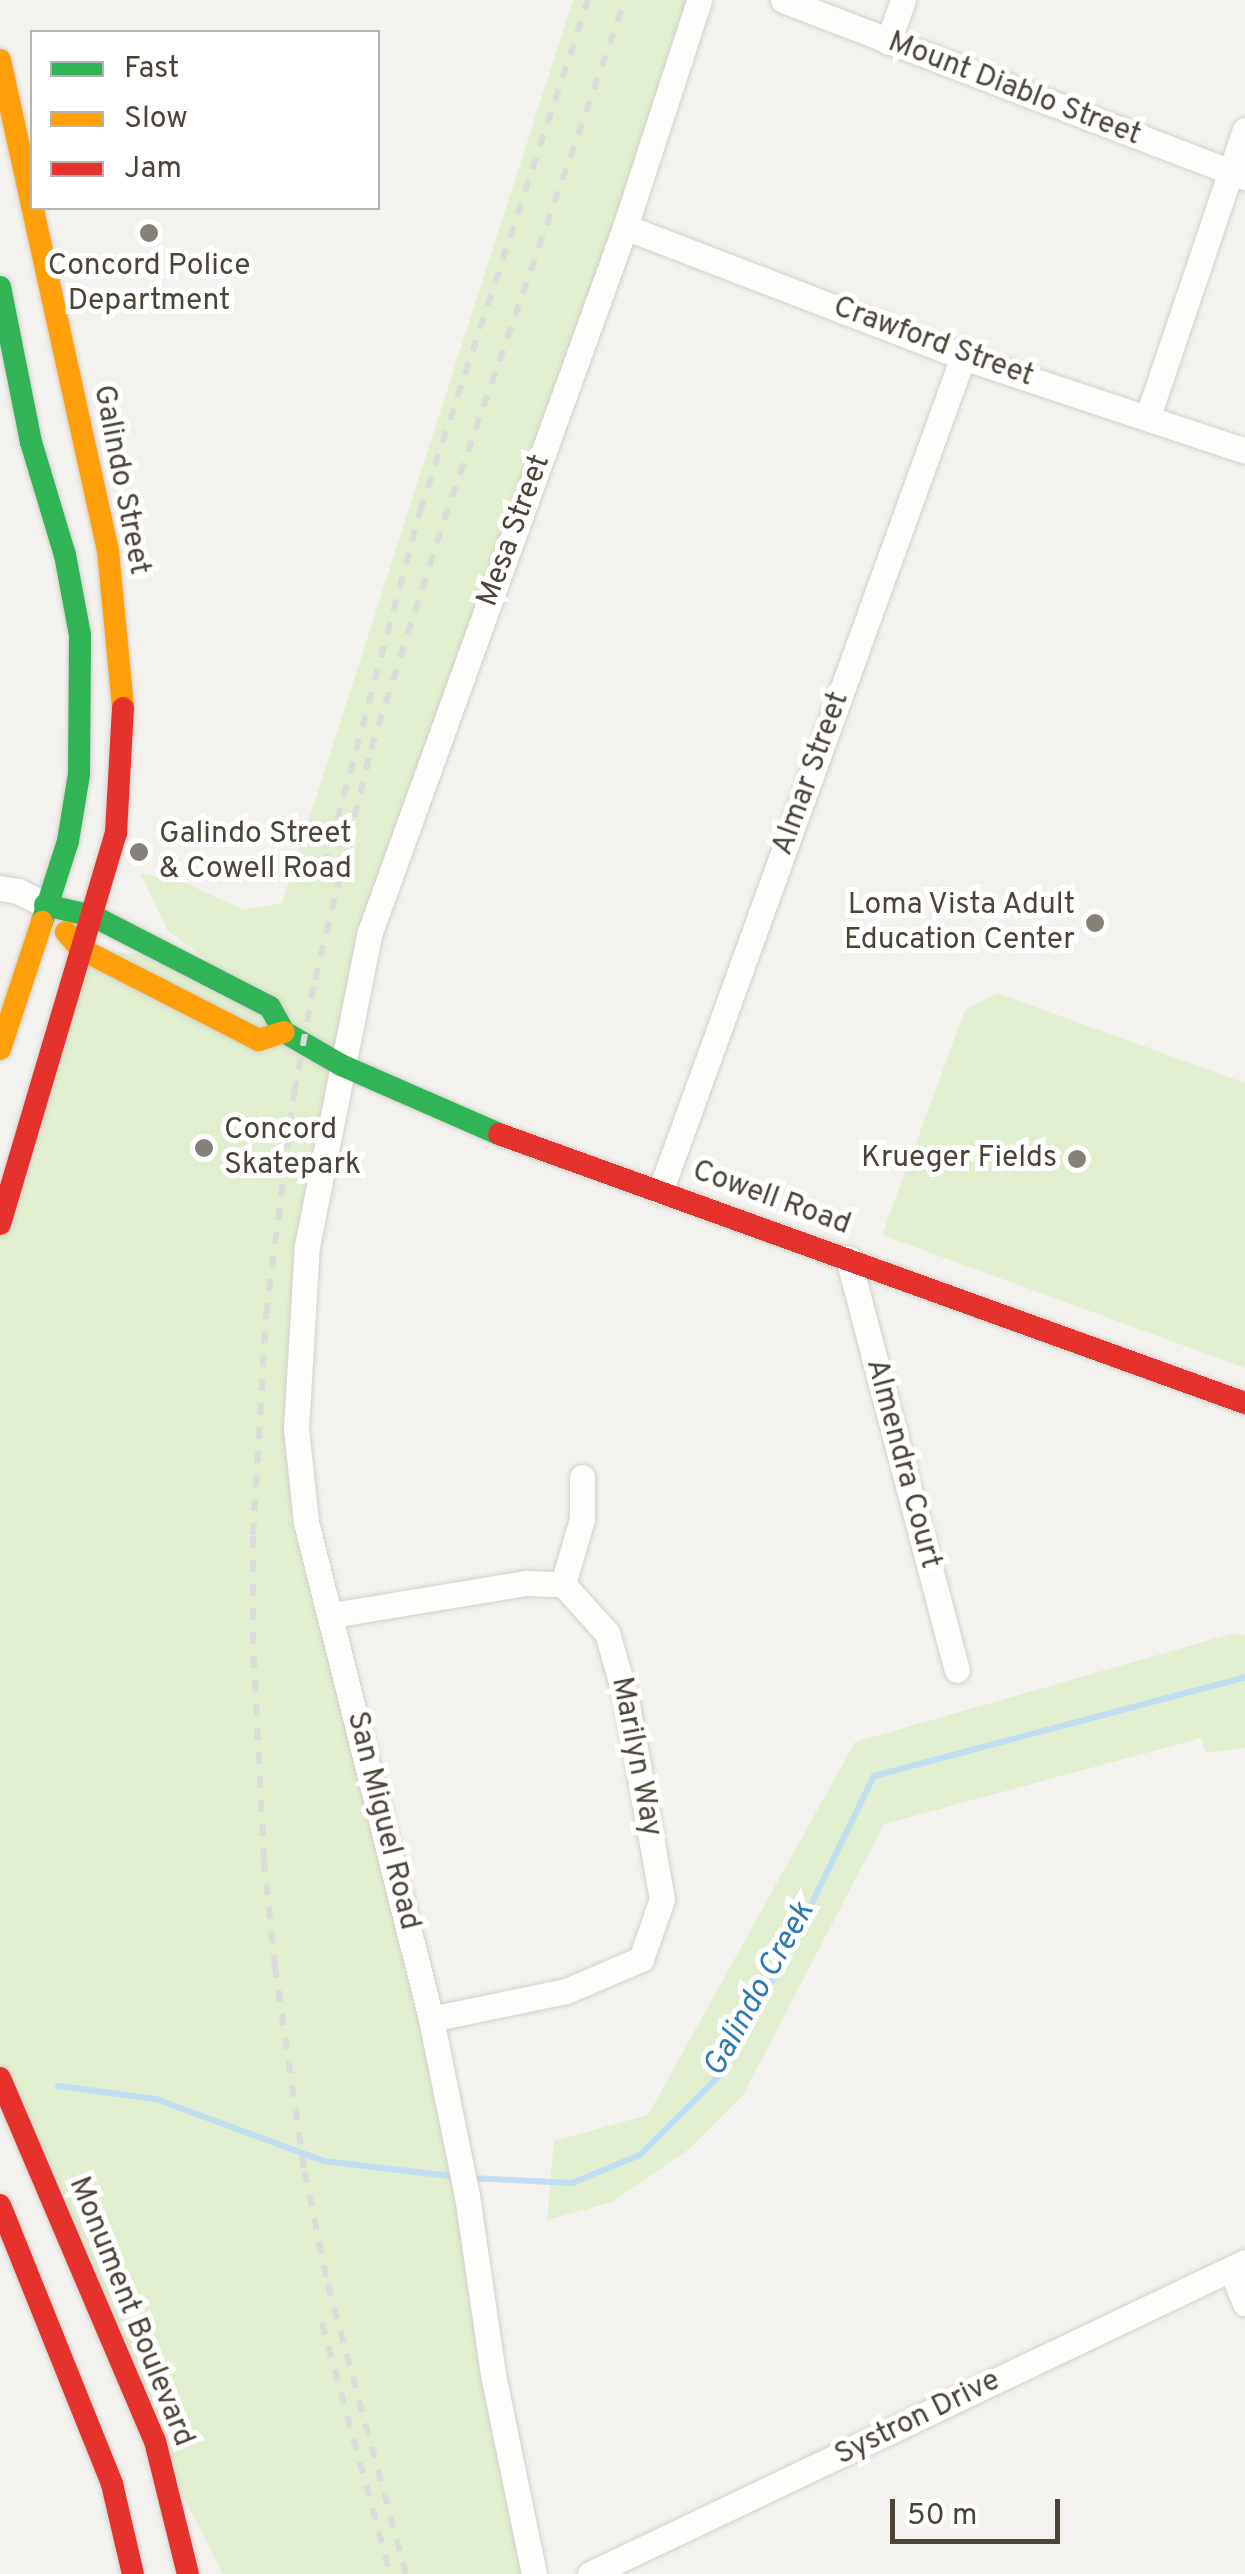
<!DOCTYPE html>
<style>
body{margin:0}
#map{position:relative;width:1245px;height:2574px;overflow:hidden;background:#f4f2ee;font-family:Overpass,sans-serif}
div>[style]{position:absolute}
.green>*{inset:0;background:#e1eecf}
.stream>*{height:6px;margin:-3px;padding:0 3px;transform-origin:3px;border-radius:3px;background:#c0ddf1}
.roads{filter:drop-shadow(0 0 2px #d2d0cb) drop-shadow(0 0 2px #d2d0cb)}
.street>*{height:25px;margin:-12.5px;padding:0 12.5px;transform-origin:12.5px;border-radius:12.5px;background:#fdfdfc}
.fast>*{height:22px;margin:-11px;padding:0 11px;transform-origin:11px;border-radius:11px;background:#30b455}
.slow>*{height:22px;margin:-11px;padding:0 11px;transform-origin:11px;border-radius:11px;background:#ff9f0a}
.jam>*{height:22px;margin:-11px;padding:0 11px;transform-origin:11px;border-radius:11px;background:#e5322d}
.rail>*{height:6px;margin-top:-3px;transform-origin:0;background:repeating-linear-gradient(90deg,#dbdbda 0 12px,transparent 0 24px)}
.dots>*{width:28px;height:28px;translate:-50% -50%;box-sizing:border-box;border:5px solid #fff;border-radius:50%}
span{translate:-50% -50%;white-space:nowrap;text-align:center;line-height:1.15;-webkit-text-stroke:10px #fff;paint-order:stroke}
.street-label{font-size:30px;color:#4b4439}
.poi-label{font-size:30px;color:#4b4439}
.left{translate:0 -50%;text-align:left}
.right{translate:-100% -50%;text-align:right}
.water-label{font-size:32px;color:#2e7ab2;font-style:italic}
.legend{position:absolute;left:30px;top:30px;width:350px;height:180px;box-sizing:border-box;background:#fff;border:2px solid #b7b4b0;margin:0;padding:12px 18px;list-style:none;font-size:30px;color:#4b4439}
.legend li{display:flex;align-items:center;gap:20px;height:50px}
.legend b{width:50px;border:2px solid #b7b4b0}
.scale{position:absolute;left:890px;top:2499px;width:170px;height:45px;box-sizing:border-box;border:5px solid #4b4439;border-top:0;padding-left:12px;font-size:30px;line-height:35px;white-space:nowrap;color:#4b4439;-webkit-text-stroke:8px #fff;paint-order:stroke}
</style>
<div id="map">
<div class="green">
<i style="clip-path:polygon(573px 0,699px 0,370px 932px,341px 1065px,296px 1429px,431px 2019px,534px 2574px,223px 2574px,155px 2441px,0 2078px,0 1220px,81px 949px,208px 960px,168px 931px,140px 873px,185px 883px,244px 910px,282px 903px)"></i>
<i style="clip-path:polygon(997px 993px,1245px 1083px,1245px 1368px,882px 1235px,965px 1010px)"></i>
<i style="clip-path:polygon(1231px 1634px,1245px 1635px,1245px 1748px,1206px 1753px,1201px 1738px,884px 1824px,743px 2095px,689px 2149px,612px 2202px,547px 2220px,554px 2141px,648px 2115px,855px 1742px)"></i>
</div>
<div class="stream">
<i style="left:58px;top:2086px;width:99px;rotate:7.6deg"></i>
<i style="left:156px;top:2099px;width:179px;rotate:20.3deg"></i>
<i style="left:324px;top:2161px;width:135px;rotate:6.8deg"></i>
<i style="left:471px;top:2178px;width:101px;rotate:2.8deg"></i>
<i style="left:572px;top:2183px;width:74px;rotate:-22.4deg"></i>
<i style="left:640px;top:2155px;width:113px;rotate:-45deg"></i>
<i style="left:720px;top:2075px;width:138px;rotate:-61deg"></i>
<i style="left:787px;top:1954px;width:198px;rotate:-64deg"></i>
<i style="left:874px;top:1776px;width:384px;rotate:-14.9deg"></i>
</div>
<div class="roads">
<div class="street">
<i style="left:783px;top:0;width:495px;rotate:21deg"></i>
<i style="left:888px;top:42px;width:45px;rotate:-70.3deg"></i>
<i style="left:625px;top:227px;width:362px;rotate:21deg"></i>
<i style="left:963px;top:357px;width:297px;rotate:18.4deg"></i>
<i style="left:1148px;top:416px;width:302px;rotate:-71.3deg"></i>
<i style="left:0;top:888px;width:18px;rotate:9deg"></i>
<i style="left:18px;top:891px;width:30px;rotate:27deg"></i>
<i style="left:660px;top:1192px;width:888px;rotate:-70.06deg"></i>
<i style="left:848px;top:1258px;width:426px;rotate:75.2deg"></i>
<i style="left:563px;top:1584px;width:68px;rotate:-73.7deg"></i>
<i style="left:582px;top:1519px;width:42px;rotate:-90deg"></i>
<i style="left:332px;top:1615px;width:197px;rotate:-9.4deg"></i>
<i style="left:526px;top:1583px;width:37px;rotate:2deg"></i>
<i style="left:563px;top:1584px;width:66px;rotate:48.1deg"></i>
<i style="left:607px;top:1633px;width:69px;rotate:73.9deg"></i>
<i style="left:626px;top:1699px;width:203px;rotate:79.8deg"></i>
<i style="left:662px;top:1899px;width:64px;rotate:109.3deg"></i>
<i style="left:641px;top:1959px;width:82px;rotate:156.9deg"></i>
<i style="left:566px;top:1991px;width:138px;rotate:168.3deg"></i>
<i style="left:1231px;top:2269px;width:37px;rotate:68deg"></i>
<i style="left:534px;top:2574px;width:204px;rotate:-101.6deg"></i>
<i style="left:493px;top:2374px;width:180px;rotate:-98.3deg"></i>
<i style="left:467px;top:2196px;width:181px;rotate:-101.5deg"></i>
<i style="left:431px;top:2019px;width:512px;rotate:-104.12deg"></i>
<i style="left:306px;top:1522px;width:94px;rotate:-96.1deg"></i>
<i style="left:296px;top:1429px;width:183px;rotate:-86.6deg"></i>
<i style="left:307px;top:1246px;width:320px;rotate:-78.7deg"></i>
<i style="left:370px;top:932px;width:750px;rotate:-70.11deg"></i>
<i style="left:625px;top:227px;width:239px;rotate:-71.9deg"></i>
<i style="left:590px;top:2574px;width:726px;rotate:-25.47deg"></i>
</div>
<div class="fast">
<i style="left:0;top:287px;width:158px;rotate:78.7deg"></i>
<i style="left:31px;top:442px;width:118px;rotate:73.3deg"></i>
<i style="left:65px;top:555px;width:81px;rotate:79.4deg"></i>
<i style="left:80px;top:635px;width:139px;rotate:90.4deg"></i>
<i style="left:79px;top:774px;width:68px;rotate:99.3deg"></i>
<i style="left:68px;top:841px;width:85px;rotate:107.8deg"></i>
<i style="left:45px;top:905px;width:49px;rotate:12.9deg"></i>
<i style="left:93px;top:916px;width:199px;rotate:27.2deg"></i>
<i style="left:270px;top:1007px;width:29px;rotate:61deg"></i>
<i style="left:284px;top:1032px;width:66px;rotate:30.1deg"></i>
<i style="left:341px;top:1065px;width:172px;rotate:23.6deg"></i>
</div>
<div class="slow">
<i style="left:0;top:60px;width:503px;rotate:77.59deg"></i>
<i style="left:108px;top:551px;width:158px;rotate:84.5deg"></i>
<i style="left:66px;top:932px;width:23px;rotate:49deg"></i>
<i style="left:81px;top:949px;width:200px;rotate:27.1deg"></i>
<i style="left:259px;top:1040px;width:26px;rotate:-18deg"></i>
<i style="left:0;top:1049px;width:134px;rotate:-71.7deg"></i>
</div>
<div class="jam">
<i style="left:499px;top:1134px;width:793px;rotate:19.83deg"></i>
<i style="left:0;top:1224px;width:408px;rotate:-73.5deg"></i>
<i style="left:116px;top:833px;width:125px;rotate:-86.8deg"></i>
<i style="left:0;top:2078px;width:395px;rotate:66.9deg"></i>
<i style="left:155px;top:2441px;width:137px;rotate:76.1deg"></i>
<i style="left:0;top:2205px;width:301px;rotate:68.1deg"></i>
<i style="left:112px;top:2484px;width:92px;rotate:76.9deg"></i>
</div>
</div>
<div class="rail">
<i style="left:325px;top:866px;width:367px;rotate:-75deg"></i>
<i style="left:420px;top:511px;width:538px;rotate:-71.8deg"></i>
<i style="left:322px;top:2323px;width:260px;rotate:74.8deg"></i>
<i style="left:406px;top:2574px;width:308px;rotate:-105.1deg"></i>
<i style="left:326px;top:2277px;width:111px;rotate:-101.4deg"></i>
<i style="left:304px;top:2168px;width:203px;rotate:-98.2deg"></i>
<i style="left:275px;top:1967px;width:108px;rotate:-95.9deg"></i>
<i style="left:264px;top:1860px;width:216px;rotate:-92.9deg"></i>
<i style="left:253px;top:1644px;width:109px;rotate:-90deg"></i>
<i style="left:253px;top:1535px;width:220px;rotate:-86.6deg"></i>
<i style="left:266px;top:1315px;width:224px;rotate:-82.8deg"></i>
<i style="left:294px;top:1093px;width:115px;rotate:-79.5deg"></i>
<i style="left:315px;top:980px;width:238px;rotate:-76.4deg"></i>
<i style="left:371px;top:749px;width:240px;rotate:-72.3deg"></i>
<i style="left:444px;top:520px;width:551px;rotate:-70.81deg"></i>
</div>
<div class="dots">
<i style="left:149px;top:233px;background:#868178"></i>
<i style="left:139px;top:852px;background:#868178"></i>
<i style="left:1095px;top:923px;background:#868178"></i>
<i style="left:204px;top:1148px;background:#868178"></i>
<i style="left:1077px;top:1159px;background:#868178"></i>
</div>
<div class="street-label">
<span style="left:1014px;top:90px;rotate:21deg">Mount Diablo Street</span>
<span style="left:933px;top:343px;rotate:20deg">Crawford Street</span>
<span style="left:120px;top:480px;rotate:79deg">Galindo Street</span>
<span style="left:515px;top:531px;rotate:-70deg">Mesa Street</span>
<span style="left:812px;top:774px;rotate:-70deg">Almar Street</span>
<span style="left:771px;top:1199px;rotate:20deg">Cowell Road</span>
<span style="left:902px;top:1464px;rotate:75deg">Almendra Court</span>
<span style="left:635px;top:1757px;rotate:79deg">Marilyn Way</span>
<span style="left:382px;top:1821px;rotate:76deg">San Miguel Road</span>
<span style="left:130px;top:2312px;rotate:68deg">Monument Boulevard</span>
<span style="left:918px;top:2419px;rotate:-26deg">Systron Drive</span>
</div>
<div class="poi-label">
<span style="left:149px;top:284px">Concord Police<br>Department</span>
<span class="left" style="left:159px;top:852px">Galindo Street<br>&amp; Cowell Road</span>
<span class="right" style="left:1075px;top:923px">Loma Vista Adult<br>Education Center</span>
<span class="left" style="left:224px;top:1148px">Concord<br>Skatepark</span>
<span class="right" style="left:1057px;top:1159px">Krueger Fields</span>
</div>
<div class="water-label">
<span style="left:760px;top:1990px;rotate:-61deg">Galindo Creek</span>
</div>
<ul class="legend">
<li><b style="height:12px;background:#30b455"></b>Fast</li>
<li><b style="height:12px;background:#ff9f0a"></b>Slow</li>
<li><b style="height:12px;background:#e5322d"></b>Jam</li>
</ul>
<div class="scale">50 m</div>
</div>
